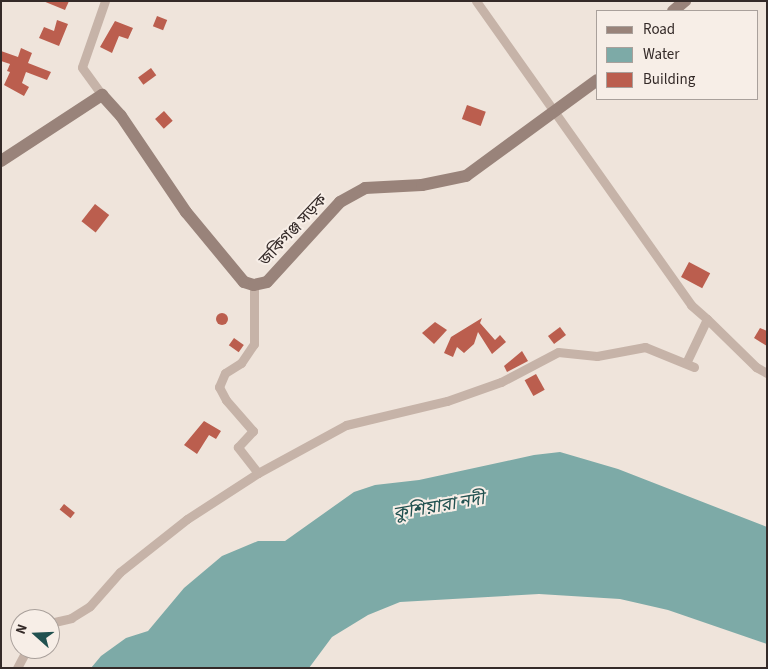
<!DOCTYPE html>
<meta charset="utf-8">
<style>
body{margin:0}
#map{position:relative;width:768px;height:669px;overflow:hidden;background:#efe4db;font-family:"Source Sans 3","Noto Sans Bengali",sans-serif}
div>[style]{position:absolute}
.water>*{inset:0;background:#7daaa7}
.building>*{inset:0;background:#bb5e4e;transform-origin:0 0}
.round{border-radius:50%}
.street>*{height:9px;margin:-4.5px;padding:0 4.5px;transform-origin:4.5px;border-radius:4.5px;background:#c6b3a8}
.secondary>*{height:12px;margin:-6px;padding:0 6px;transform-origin:6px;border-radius:6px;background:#99837a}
span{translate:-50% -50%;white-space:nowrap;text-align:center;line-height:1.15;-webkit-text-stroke:4px #f7eee7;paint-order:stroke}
.street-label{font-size:16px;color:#342a28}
.water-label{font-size:18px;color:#215150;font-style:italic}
.frame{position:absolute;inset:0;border:2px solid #342a28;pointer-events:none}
.legend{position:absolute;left:596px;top:10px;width:162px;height:90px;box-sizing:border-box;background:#f7eee7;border:1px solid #a9a09b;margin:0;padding:6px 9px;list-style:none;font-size:15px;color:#342a28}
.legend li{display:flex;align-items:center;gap:10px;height:25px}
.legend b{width:25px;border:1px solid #a9a09b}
.north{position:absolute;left:10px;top:609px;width:50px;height:50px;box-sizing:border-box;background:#f7eee7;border:1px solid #a9a09b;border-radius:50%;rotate:290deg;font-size:14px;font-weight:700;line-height:20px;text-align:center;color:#342a28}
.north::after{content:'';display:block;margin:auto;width:18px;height:22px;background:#215150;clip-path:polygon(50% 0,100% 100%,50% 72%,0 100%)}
</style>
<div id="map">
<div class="water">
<i style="clip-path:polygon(560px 452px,618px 469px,767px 527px,767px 644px,668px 610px,620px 599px,539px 594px,400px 602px,368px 615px,332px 637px,309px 668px,91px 668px,101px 656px,126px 638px,148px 631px,184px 588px,222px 556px,258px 541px,285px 541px,354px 492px,375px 485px,419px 480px,534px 455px)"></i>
</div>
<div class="building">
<i style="clip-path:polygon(43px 1px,69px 1px,65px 10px)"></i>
<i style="left:157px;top:16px;width:11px;height:11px;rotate:22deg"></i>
<i style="clip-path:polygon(57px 20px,68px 24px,59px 46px,39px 38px,44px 27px,54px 31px)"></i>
<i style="clip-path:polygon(115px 21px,133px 28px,128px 39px,119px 36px,112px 53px,100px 47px)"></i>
<i style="clip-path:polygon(21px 48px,32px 53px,28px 63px,51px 72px,47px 80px,26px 72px,22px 83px,29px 87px,24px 96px,4px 85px,10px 72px,7px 71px,10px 64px,1px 61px,1px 51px,18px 57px)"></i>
<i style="left:151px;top:68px;width:9px;height:16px;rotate:54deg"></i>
<i style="left:467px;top:105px;width:20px;height:15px;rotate:20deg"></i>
<i style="left:164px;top:111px;width:13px;height:12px;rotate:48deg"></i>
<i style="left:95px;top:204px;width:18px;height:22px;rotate:38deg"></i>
<i style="left:689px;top:262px;width:24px;height:17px;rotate:28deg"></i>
<i class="round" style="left:216px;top:313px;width:12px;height:12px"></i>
<i style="clip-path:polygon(482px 318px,480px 323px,495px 340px,500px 335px,506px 342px,492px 354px,478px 332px,474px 344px,464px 353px,457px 347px,453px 357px,444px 353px,451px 337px)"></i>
<i style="clip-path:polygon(435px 322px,447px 330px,434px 344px,422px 333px)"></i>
<i style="left:560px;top:327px;width:10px;height:15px;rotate:53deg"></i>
<i style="clip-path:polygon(760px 328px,767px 331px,767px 346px,754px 338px)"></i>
<i style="left:234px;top:338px;width:12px;height:9px;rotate:35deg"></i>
<i style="clip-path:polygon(522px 351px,528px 361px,507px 372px,504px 366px)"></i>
<i style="left:536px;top:374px;width:18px;height:13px;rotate:61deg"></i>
<i style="clip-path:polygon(204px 421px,221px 431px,216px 439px,209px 435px,197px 454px,184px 445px)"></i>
<i style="left:64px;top:504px;width:14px;height:7px;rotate:39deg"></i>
</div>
<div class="street">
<i style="left:476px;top:1px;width:372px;rotate:54.7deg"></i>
<i style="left:691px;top:305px;width:21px;rotate:41deg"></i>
<i style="left:707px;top:319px;width:49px;rotate:115.5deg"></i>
<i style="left:102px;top:95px;width:34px;rotate:-126deg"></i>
<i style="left:82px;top:67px;width:70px;rotate:-70.8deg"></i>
<i style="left:707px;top:319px;width:69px;rotate:44.4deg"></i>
<i style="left:756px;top:367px;width:13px;rotate:29deg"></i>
<i style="left:258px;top:473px;width:100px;rotate:-28.6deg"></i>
<i style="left:346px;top:425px;width:104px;rotate:-13.4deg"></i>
<i style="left:447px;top:401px;width:57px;rotate:-19.4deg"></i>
<i style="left:501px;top:382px;width:64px;rotate:-27.8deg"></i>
<i style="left:558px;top:352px;width:39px;rotate:6deg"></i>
<i style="left:597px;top:356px;width:49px;rotate:-10.6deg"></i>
<i style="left:645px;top:347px;width:53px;rotate:22.2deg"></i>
<i style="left:50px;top:623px;width:22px;rotate:-13deg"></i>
<i style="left:71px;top:618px;width:22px;rotate:-32deg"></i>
<i style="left:90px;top:606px;width:45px;rotate:-48.6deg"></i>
<i style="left:120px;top:572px;width:85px;rotate:-38.3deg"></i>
<i style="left:187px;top:519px;width:85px;rotate:-32.9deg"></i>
<i style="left:258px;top:473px;width:33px;rotate:-128deg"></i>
<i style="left:238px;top:447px;width:22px;rotate:-47deg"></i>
<i style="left:253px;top:431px;width:41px;rotate:-131.1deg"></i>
<i style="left:226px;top:400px;width:15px;rotate:-118deg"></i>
<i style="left:219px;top:387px;width:15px;rotate:-67deg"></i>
<i style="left:225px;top:373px;width:19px;rotate:-32deg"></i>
<i style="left:241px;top:363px;width:23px;rotate:-56deg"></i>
<i style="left:254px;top:344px;width:59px;rotate:-90deg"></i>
<i style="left:17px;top:668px;width:21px;rotate:-62deg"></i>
</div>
<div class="secondary">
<i style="left:673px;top:11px;width:16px;rotate:-40deg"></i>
<i style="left:1px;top:161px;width:121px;rotate:-33.2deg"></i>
<i style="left:102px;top:95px;width:28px;rotate:48deg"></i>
<i style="left:121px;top:116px;width:116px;rotate:55.9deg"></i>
<i style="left:186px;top:212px;width:91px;rotate:50.4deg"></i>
<i style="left:244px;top:282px;width:10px;rotate:17deg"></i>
<i style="left:254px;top:285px;width:13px;rotate:-13deg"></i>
<i style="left:267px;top:282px;width:108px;rotate:-47.6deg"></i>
<i style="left:340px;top:202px;width:29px;rotate:-29deg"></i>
<i style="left:365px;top:188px;width:57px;rotate:-3deg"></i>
<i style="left:422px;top:185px;width:45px;rotate:-11.6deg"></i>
<i style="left:466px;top:176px;width:162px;rotate:-36.2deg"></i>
</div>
<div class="street-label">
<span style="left:293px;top:230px;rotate:-47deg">জকিগঞ্জ সড়ক</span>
</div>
<div class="water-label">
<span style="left:439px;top:507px;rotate:-10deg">কুশিয়ারা নদী</span>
</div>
<div class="frame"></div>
<ul class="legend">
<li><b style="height:6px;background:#99837a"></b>Road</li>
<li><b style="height:14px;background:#7daaa7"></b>Water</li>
<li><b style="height:14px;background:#bb5e4e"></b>Building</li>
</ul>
<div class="north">N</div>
</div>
